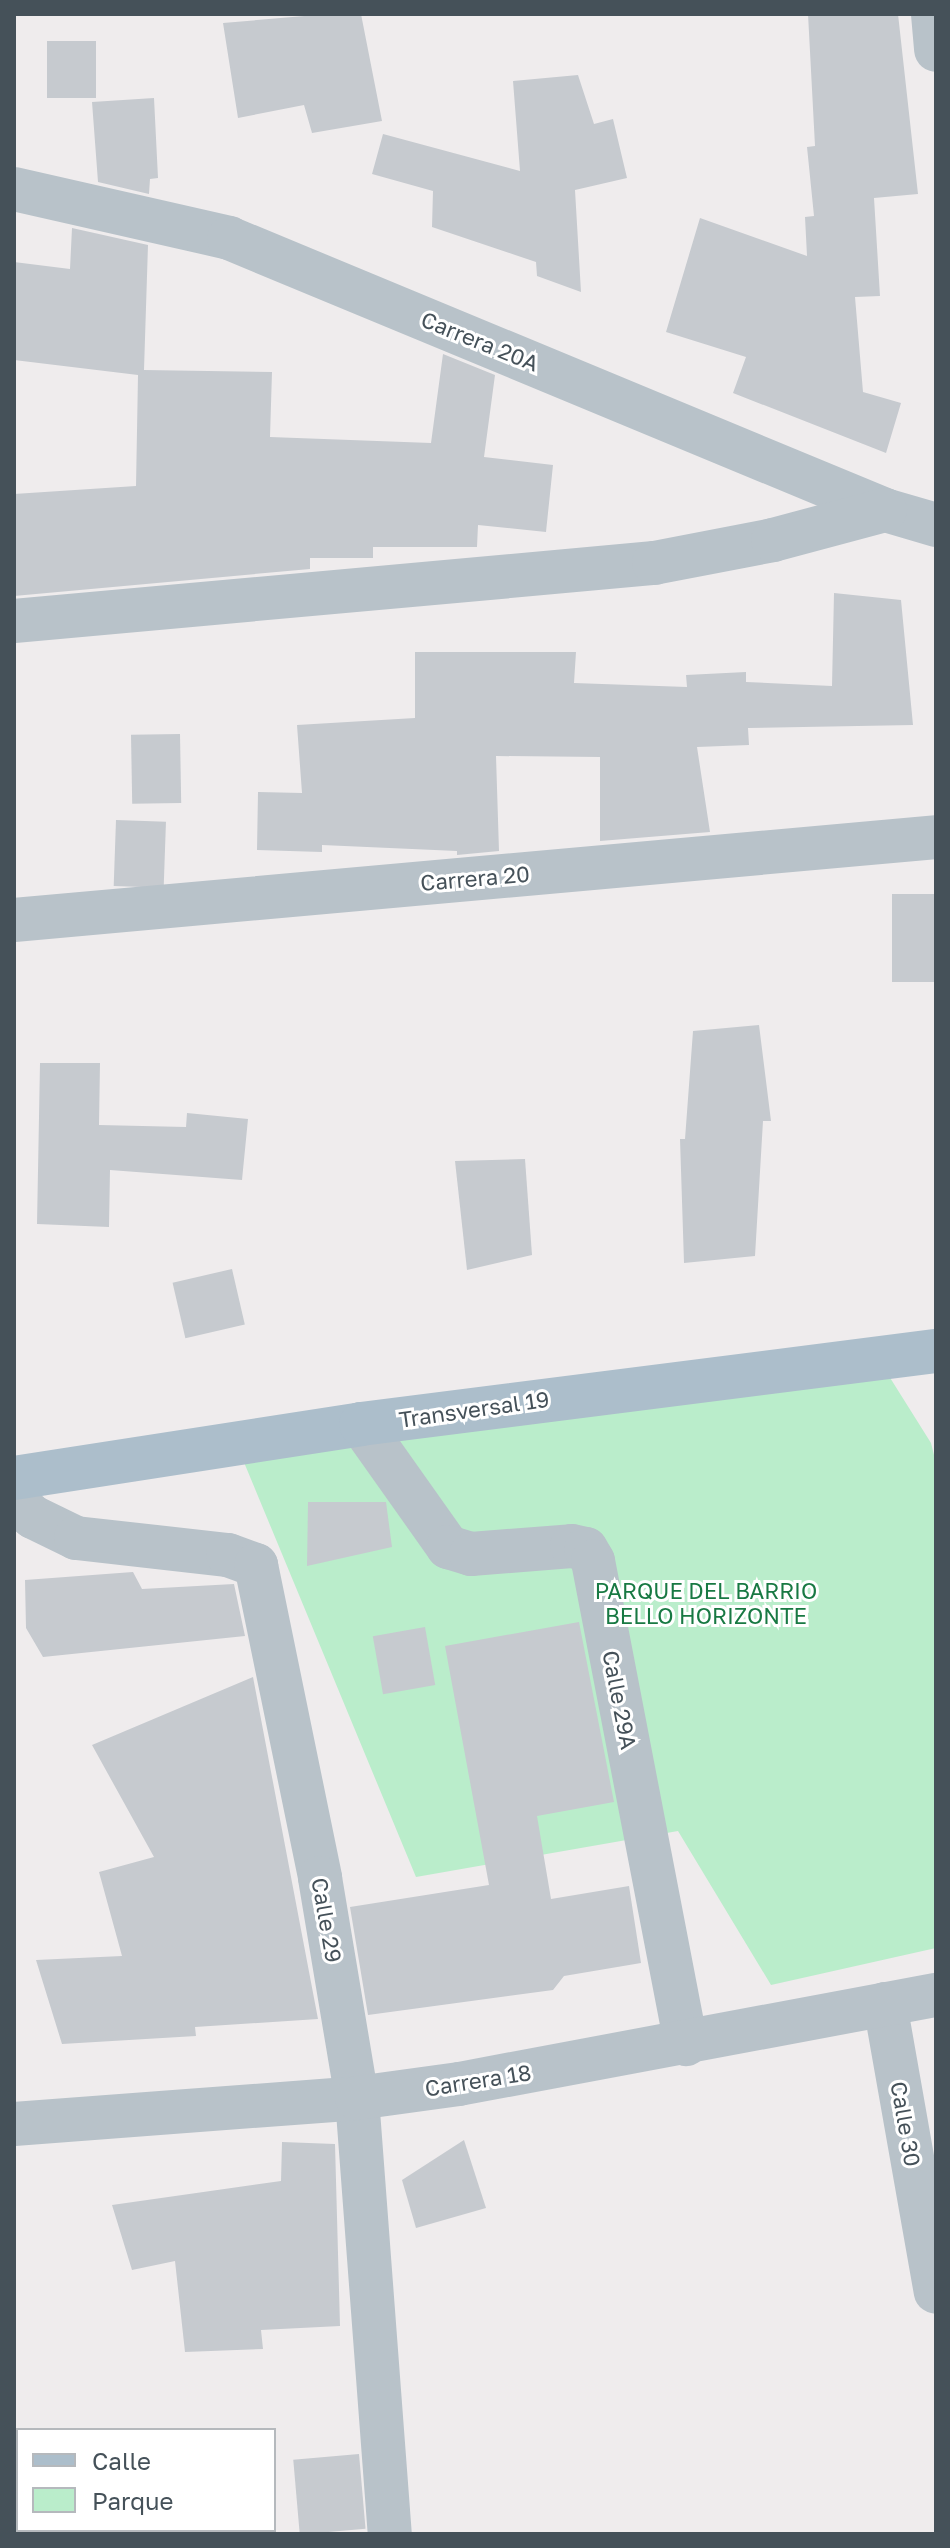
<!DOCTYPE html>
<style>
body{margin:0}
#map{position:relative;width:950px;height:2548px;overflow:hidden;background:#efeced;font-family:"Golos Text",sans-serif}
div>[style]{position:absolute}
.green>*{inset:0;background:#baedcb}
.building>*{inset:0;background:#c6cacf;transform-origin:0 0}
.minor>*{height:44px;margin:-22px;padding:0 22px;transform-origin:22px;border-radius:22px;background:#b8c2c9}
.major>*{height:44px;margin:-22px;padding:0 22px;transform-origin:22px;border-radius:22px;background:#acbecb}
span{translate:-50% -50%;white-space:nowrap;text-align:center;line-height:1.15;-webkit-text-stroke:6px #fff;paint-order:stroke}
.street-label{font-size:22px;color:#455159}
.park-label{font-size:22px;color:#187943}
.frame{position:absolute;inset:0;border:16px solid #455159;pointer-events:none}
.legend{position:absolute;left:16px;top:2428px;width:260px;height:104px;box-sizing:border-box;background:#fff;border:2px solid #b5b9bd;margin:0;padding:10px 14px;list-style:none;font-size:24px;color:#455159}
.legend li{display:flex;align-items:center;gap:16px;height:40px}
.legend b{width:40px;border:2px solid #b5b9bd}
</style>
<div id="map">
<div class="green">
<i style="clip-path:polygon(872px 1349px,931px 1443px,936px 1463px,936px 1948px,771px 1985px,678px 1831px,416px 1877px,231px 1431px)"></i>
</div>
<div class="building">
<i style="clip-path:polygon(328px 14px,361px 14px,382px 121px,312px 133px,304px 105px,238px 118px,223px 23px)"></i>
<i style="clip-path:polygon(808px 14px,898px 14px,918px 194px,874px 198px,880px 296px,855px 297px,863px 392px,901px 403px,886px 453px,733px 393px,746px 357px,666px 332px,700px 218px,807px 256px,805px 217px,814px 216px,807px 147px,815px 146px)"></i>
<i style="left:47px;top:41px;width:49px;height:57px"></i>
<i style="clip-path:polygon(578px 75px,594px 124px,613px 119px,627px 178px,575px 190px,581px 292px,537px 276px,536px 262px,432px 227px,433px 191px,372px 174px,383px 134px,520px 171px,513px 81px)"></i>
<i style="clip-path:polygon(154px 98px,158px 178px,150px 179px,149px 194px,98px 182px,92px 102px)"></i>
<i style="clip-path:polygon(72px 228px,148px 245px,144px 370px,272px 372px,270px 437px,431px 443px,443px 354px,495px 375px,484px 457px,553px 465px,546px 532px,478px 525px,477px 547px,373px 547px,373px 558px,310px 558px,310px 569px,14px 596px,14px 494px,136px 486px,138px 375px,14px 360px,14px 262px,70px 269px)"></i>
<i style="clip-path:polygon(834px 593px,901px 600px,913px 725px,748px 728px,749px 745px,697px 747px,710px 832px,600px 841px,600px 757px,496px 756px,499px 851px,457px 855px,457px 851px,322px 845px,322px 852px,257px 850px,258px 792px,302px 793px,297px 725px,415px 718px,415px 652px,576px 652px,574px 683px,687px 687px,686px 675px,746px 672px,746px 682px,832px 686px)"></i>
<i style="left:180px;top:734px;width:69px;height:49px;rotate:89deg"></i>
<i style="left:116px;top:820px;width:50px;height:66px;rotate:2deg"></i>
<i style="left:892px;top:894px;width:44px;height:88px"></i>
<i style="clip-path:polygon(759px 1025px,771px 1121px,763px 1121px,755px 1256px,684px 1263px,680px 1139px,685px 1139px,693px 1031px)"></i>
<i style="clip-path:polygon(40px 1063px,100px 1063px,99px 1125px,186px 1127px,187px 1113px,248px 1119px,242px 1180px,110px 1170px,109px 1227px,37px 1224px)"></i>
<i style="clip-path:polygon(525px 1159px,532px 1255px,467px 1270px,455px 1161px)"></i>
<i style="left:232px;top:1269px;width:57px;height:61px;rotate:77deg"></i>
<i style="clip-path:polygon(308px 1502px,386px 1502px,392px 1547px,307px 1566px)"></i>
<i style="clip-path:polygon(133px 1572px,142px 1589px,234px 1584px,245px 1636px,43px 1657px,26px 1628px,25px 1580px)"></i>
<i style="clip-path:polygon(579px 1622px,614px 1802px,537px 1816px,551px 1899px,629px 1886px,641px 1963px,564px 1976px,553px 1990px,368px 2015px,350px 1907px,489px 1885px,445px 1646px)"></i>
<i style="left:425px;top:1627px;width:59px;height:53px;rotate:80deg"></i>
<i style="clip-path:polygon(253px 1677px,318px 2019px,195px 2027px,196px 2036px,62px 2044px,36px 1960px,122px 1956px,99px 1872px,154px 1857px,92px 1745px)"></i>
<i style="clip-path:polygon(464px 2140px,486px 2208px,416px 2228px,402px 2180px)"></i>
<i style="clip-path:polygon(282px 2142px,335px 2144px,340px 2326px,261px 2330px,263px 2349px,185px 2352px,175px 2261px,132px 2270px,112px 2205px,281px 2181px)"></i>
<i style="left:359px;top:2454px;width:75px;height:66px;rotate:85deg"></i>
</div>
<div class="minor">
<i style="left:933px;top:14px;width:36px;rotate:85deg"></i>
<i style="left:14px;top:189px;width:221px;rotate:12.8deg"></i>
<i style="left:229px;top:238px;width:710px;rotate:22.52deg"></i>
<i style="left:885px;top:510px;width:53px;rotate:16.4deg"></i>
<i style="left:14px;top:621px;width:643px;rotate:-5.18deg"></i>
<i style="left:654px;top:563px;width:121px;rotate:-10.9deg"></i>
<i style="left:773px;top:540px;width:116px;rotate:-15deg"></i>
<i style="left:14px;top:920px;width:926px;rotate:-5.14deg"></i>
<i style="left:361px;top:1424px;width:151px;rotate:54.7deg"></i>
<i style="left:448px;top:1547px;width:24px;rotate:17deg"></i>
<i style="left:471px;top:1554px;width:101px;rotate:-4.5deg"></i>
<i style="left:572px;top:1546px;width:14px;rotate:12deg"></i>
<i style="left:586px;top:1549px;width:14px;rotate:60deg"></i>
<i style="left:593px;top:1561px;width:492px;rotate:79.1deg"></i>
<i style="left:14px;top:1500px;width:25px;rotate:42deg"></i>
<i style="left:33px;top:1517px;width:48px;rotate:26deg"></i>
<i style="left:76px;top:1538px;width:153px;rotate:6.4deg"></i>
<i style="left:228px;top:1555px;width:30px;rotate:20deg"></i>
<i style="left:256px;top:1565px;width:319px;rotate:78.4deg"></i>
<i style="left:320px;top:1878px;width:223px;rotate:80.5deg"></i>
<i style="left:357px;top:2098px;width:437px;rotate:85.7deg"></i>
<i style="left:885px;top:2004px;width:292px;rotate:80deg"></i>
<i style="left:14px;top:2124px;width:344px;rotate:-4.3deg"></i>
<i style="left:357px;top:2098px;width:103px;rotate:-7.8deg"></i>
<i style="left:459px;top:2084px;width:485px;rotate:-10.6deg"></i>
</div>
<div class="major">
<i style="left:14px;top:1478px;width:351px;rotate:-8.8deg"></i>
<i style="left:361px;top:1424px;width:580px;rotate:-7.24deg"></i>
</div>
<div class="street-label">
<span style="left:480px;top:341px;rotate:22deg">Carrera 20A</span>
<span style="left:475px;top:878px;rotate:-5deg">Carrera 20</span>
<span style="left:474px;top:1409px;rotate:-8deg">Transversal 19</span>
<span style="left:620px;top:1700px;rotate:79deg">Calle 29A</span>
<span style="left:327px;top:1920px;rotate:80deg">Calle 29</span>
<span style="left:478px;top:2080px;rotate:-9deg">Carrera 18</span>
<span style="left:906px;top:2124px;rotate:80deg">Calle 30</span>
</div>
<div class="park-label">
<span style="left:706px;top:1603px">PARQUE DEL BARRIO<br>BELLO HORIZONTE</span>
</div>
<div class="frame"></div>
<ul class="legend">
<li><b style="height:10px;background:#acbecb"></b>Calle</li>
<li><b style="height:22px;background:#baedcb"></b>Parque</li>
</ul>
</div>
